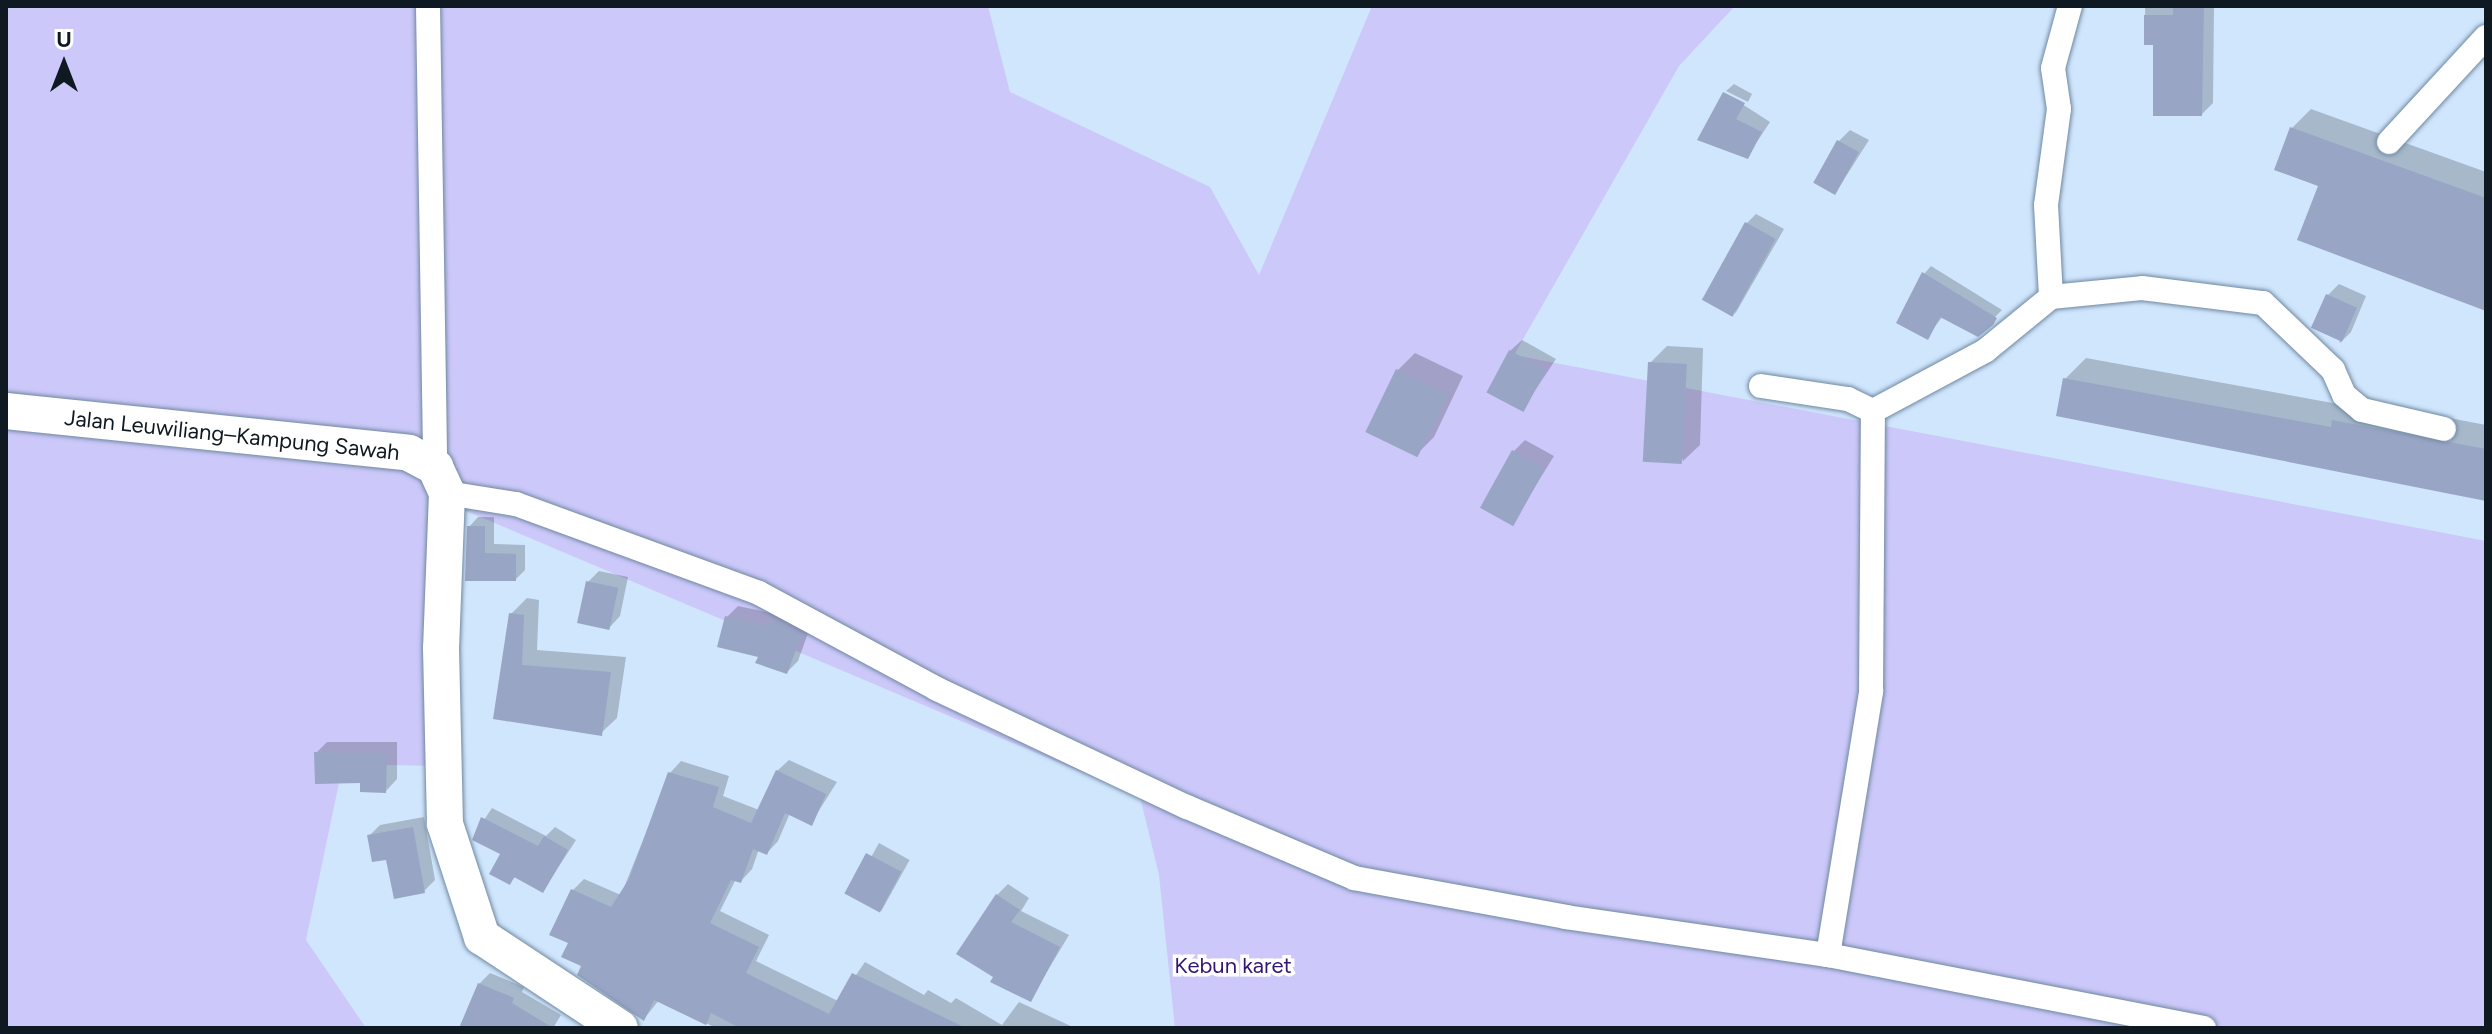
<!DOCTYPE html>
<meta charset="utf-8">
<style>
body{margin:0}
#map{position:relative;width:2492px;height:1034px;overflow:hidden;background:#d0e6fd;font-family:Figtree,sans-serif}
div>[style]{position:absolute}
.green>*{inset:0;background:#ccc8fa}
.shadow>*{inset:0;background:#0003;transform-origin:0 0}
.building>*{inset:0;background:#99a5c5;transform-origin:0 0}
.roads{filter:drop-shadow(0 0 2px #6f88a1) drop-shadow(0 0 2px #6f88a1)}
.minor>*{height:24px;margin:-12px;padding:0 12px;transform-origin:12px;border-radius:12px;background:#fff}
.secondary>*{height:36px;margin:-18px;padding:0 18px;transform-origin:18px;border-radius:18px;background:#fff}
span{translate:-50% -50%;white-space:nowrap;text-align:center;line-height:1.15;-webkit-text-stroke:7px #fff;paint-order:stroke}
.street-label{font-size:22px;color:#0f1922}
.park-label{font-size:22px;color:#321672}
.frame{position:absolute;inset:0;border:8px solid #0f1922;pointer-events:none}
.north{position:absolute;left:24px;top:24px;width:80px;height:80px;-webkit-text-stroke:6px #fff;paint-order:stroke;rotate:0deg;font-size:22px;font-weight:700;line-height:32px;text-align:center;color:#0f1922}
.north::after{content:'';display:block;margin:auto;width:28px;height:36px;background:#0f1922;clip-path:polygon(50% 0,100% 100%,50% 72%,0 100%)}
</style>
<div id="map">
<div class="green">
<i style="clip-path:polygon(6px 6px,988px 6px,1010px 92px,1210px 187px,1259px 275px,1372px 6px,1735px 6px,1679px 66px,1514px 355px,2486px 541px,2486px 1028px,1175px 1028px,1159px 875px,1140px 797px,431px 496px,437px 766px,343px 764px,306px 940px,366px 1028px,6px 1028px)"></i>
</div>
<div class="shadow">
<i style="clip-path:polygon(2145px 6px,2214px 6px,2213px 103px,2202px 114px,2155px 43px,2146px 43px)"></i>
<i style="clip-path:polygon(1734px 84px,1752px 94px,1748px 102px,1726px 91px)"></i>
<i style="clip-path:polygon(1725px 93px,1770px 122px,1747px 157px,1700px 139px)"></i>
<i style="clip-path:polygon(2311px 109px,2486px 172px,2486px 308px,2320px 185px,2292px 128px)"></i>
<i style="clip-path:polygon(1850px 130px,1869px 140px,1836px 192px,1839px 141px)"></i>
<i style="clip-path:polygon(1756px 214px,1784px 229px,1735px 314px,1746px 224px)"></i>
<i style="clip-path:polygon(1931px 266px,2002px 310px,1978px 334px,1943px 316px,1927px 337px,1924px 274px)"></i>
<i style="clip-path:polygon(2339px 284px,2366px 296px,2351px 332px,2340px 343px,2328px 295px)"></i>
<i style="clip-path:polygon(1522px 340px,1556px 359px,1522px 410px,1510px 351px)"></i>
<i style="clip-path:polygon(1667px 346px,1703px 348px,1700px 445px,1683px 461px,1650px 363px)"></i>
<i style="clip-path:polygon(1415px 353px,1463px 376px,1434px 437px,1417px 454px,1369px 431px,1398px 370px)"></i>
<i style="clip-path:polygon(2086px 358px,2349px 406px,2355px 400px,2486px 425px,2486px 497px,2065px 379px)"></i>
<i style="clip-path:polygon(1525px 440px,1554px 456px,1512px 524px,1514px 451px)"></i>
<i style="clip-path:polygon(478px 517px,494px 517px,494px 544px,525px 545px,525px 570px,516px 579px,467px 579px,469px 527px)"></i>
<i style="clip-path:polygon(599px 571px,628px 577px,620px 616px,609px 628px,588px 582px)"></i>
<i style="clip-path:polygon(527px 598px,539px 600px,537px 650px,626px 657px,617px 718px,601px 733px,495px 717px,511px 614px)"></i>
<i style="clip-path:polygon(738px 606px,812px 622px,798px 661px,787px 672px,760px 655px,727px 617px)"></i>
<i style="clip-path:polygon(327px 742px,397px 742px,397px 779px,386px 791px,316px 753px)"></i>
<i style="clip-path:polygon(789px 760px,837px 782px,811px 823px,790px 813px,778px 841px,767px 853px,759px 849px,752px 869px,741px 881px,736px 879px,720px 911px,769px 935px,756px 961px,838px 1001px,865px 962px,924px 995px,928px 990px,951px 1003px,956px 998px,1002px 1025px,1019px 1002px,1075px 1028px,716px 1028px,659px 1000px,644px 1019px,584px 965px,570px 942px,573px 890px,584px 879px,621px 895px,670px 773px,681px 761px,729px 776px,723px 796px,759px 810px,777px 771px)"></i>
<i style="clip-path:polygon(492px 808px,546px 836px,555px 827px,576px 840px,543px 891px,516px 876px,510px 883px,502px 854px,474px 835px)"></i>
<i style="clip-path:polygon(424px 817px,435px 880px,424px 891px,369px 836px,380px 825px)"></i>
<i style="left:879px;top:843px;width:35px;height:59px;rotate:29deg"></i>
<i style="clip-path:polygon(1008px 884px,1029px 898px,1021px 911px,1069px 935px,1030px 1000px,997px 895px)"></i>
<i style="clip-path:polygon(490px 973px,524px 987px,522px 992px,561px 1015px,553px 1028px,461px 1028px,479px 984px)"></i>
</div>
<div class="building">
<i style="clip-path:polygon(2173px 6px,2204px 6px,2202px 116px,2153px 116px,2153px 45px,2144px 45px,2144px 15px,2173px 15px)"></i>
<i style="clip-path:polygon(1723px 92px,1745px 103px,1736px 119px,1762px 132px,1748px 159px,1697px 140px)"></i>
<i style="clip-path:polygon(2290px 127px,2486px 198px,2486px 311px,2297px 240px,2318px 186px,2274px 170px)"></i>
<i style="left:1837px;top:140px;width:25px;height:49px;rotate:29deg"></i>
<i style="left:1745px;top:222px;width:35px;height:89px;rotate:29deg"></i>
<i style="clip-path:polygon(1922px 272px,1997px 318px,1993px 325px,1978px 337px,1940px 317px,1928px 340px,1896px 323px)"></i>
<i style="left:2326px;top:294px;width:34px;height:37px;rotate:24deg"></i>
<i style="left:1509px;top:350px;width:42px;height:48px;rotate:28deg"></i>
<i style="left:1648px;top:362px;width:39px;height:100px;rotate:3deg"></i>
<i style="left:1396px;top:369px;width:58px;height:70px;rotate:26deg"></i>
<i style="clip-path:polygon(2063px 378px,2331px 427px,2332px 420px,2486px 449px,2486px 501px,2056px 416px)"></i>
<i style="left:1512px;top:450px;width:38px;height:66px;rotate:29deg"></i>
<i style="clip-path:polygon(467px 526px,485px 526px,485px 553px,516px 554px,516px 581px,465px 581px)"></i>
<i style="left:586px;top:581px;width:33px;height:43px;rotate:12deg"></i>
<i style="clip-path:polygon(509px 613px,524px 615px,522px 665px,611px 672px,602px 736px,493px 719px)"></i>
<i style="clip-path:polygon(725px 616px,769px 626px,771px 620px,802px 633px,787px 674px,755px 663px,758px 657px,717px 647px)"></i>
<i style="clip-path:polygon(314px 752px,387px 753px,386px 793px,360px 792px,360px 783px,315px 784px)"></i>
<i style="clip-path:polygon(776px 770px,826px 794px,812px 826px,785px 813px,767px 855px,753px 849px,741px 883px,731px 880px,710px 923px,759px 947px,746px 973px,829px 1014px,852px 973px,966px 1028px,740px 1028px,711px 1013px,706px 1025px,654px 1000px,644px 1021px,577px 975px,581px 966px,561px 957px,568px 943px,549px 935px,571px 889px,611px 907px,629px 879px,668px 772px,719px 787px,713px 807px,751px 823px)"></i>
<i style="clip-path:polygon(481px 817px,538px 846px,544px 836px,568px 850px,543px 893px,514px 877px,510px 885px,489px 874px,500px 854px,472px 840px)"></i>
<i style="clip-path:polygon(413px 827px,425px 893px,394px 899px,386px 860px,372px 862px,367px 835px)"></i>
<i style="left:866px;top:853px;width:40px;height:46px;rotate:28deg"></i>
<i style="clip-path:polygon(996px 894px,1020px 910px,1011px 922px,1060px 947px,1031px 1002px,990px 982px,993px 977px,956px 954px)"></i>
<i style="clip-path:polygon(478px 983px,514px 998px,512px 1003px,553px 1028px,459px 1028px)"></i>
</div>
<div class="roads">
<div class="minor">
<i style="left:428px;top:6px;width:461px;rotate:89.1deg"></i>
<i style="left:2389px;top:142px;width:143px;rotate:-47.3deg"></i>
<i style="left:2051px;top:297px;width:92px;rotate:-93.1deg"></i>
<i style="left:2046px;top:205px;width:97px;rotate:-82.3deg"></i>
<i style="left:2059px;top:109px;width:41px;rotate:-98.3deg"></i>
<i style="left:2053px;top:68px;width:64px;rotate:-74.7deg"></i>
<i style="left:1761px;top:386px;width:88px;rotate:8.5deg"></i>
<i style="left:1848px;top:399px;width:28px;rotate:26deg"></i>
<i style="left:1873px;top:411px;width:127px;rotate:-28.2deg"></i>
<i style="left:1985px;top:351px;width:85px;rotate:-39.3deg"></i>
<i style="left:2051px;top:297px;width:91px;rotate:-5.6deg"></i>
<i style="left:2142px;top:288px;width:122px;rotate:7.1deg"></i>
<i style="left:2263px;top:303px;width:97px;rotate:43.7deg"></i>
<i style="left:2333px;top:370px;width:27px;rotate:66deg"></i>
<i style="left:2344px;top:395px;width:23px;rotate:40deg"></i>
<i style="left:2362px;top:410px;width:84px;rotate:13deg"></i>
<i style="left:447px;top:493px;width:70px;rotate:9.1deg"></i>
<i style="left:516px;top:504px;width:259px;rotate:20.1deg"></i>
<i style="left:759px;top:593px;width:202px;rotate:28.3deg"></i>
<i style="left:937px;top:689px;width:276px;rotate:25.3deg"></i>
<i style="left:1187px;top:807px;width:181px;rotate:23deg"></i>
<i style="left:1354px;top:878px;width:216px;rotate:10.4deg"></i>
<i style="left:1566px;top:917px;width:265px;rotate:8.3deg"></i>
<i style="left:1828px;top:955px;width:383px;rotate:11deg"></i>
<i style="left:1828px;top:955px;width:267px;rotate:-80.7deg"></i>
<i style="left:1871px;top:691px;width:280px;rotate:-89.6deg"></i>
</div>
<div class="secondary">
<i style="left:6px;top:411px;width:405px;rotate:5.9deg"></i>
<i style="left:409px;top:453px;width:30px;rotate:28deg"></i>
<i style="left:435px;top:467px;width:29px;rotate:65deg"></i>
<i style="left:447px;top:493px;width:155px;rotate:92.2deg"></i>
<i style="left:441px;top:648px;width:176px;rotate:88.7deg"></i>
<i style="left:445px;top:824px;width:119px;rotate:71.9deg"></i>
<i style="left:482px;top:937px;width:165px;rotate:33.4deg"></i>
</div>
</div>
<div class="street-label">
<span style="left:232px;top:435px;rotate:6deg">Jalan Leuwiliang–Kampung Sawah</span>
</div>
<div class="park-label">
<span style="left:1233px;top:966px">Kebun karet</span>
</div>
<div class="frame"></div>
<div class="north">U</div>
</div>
